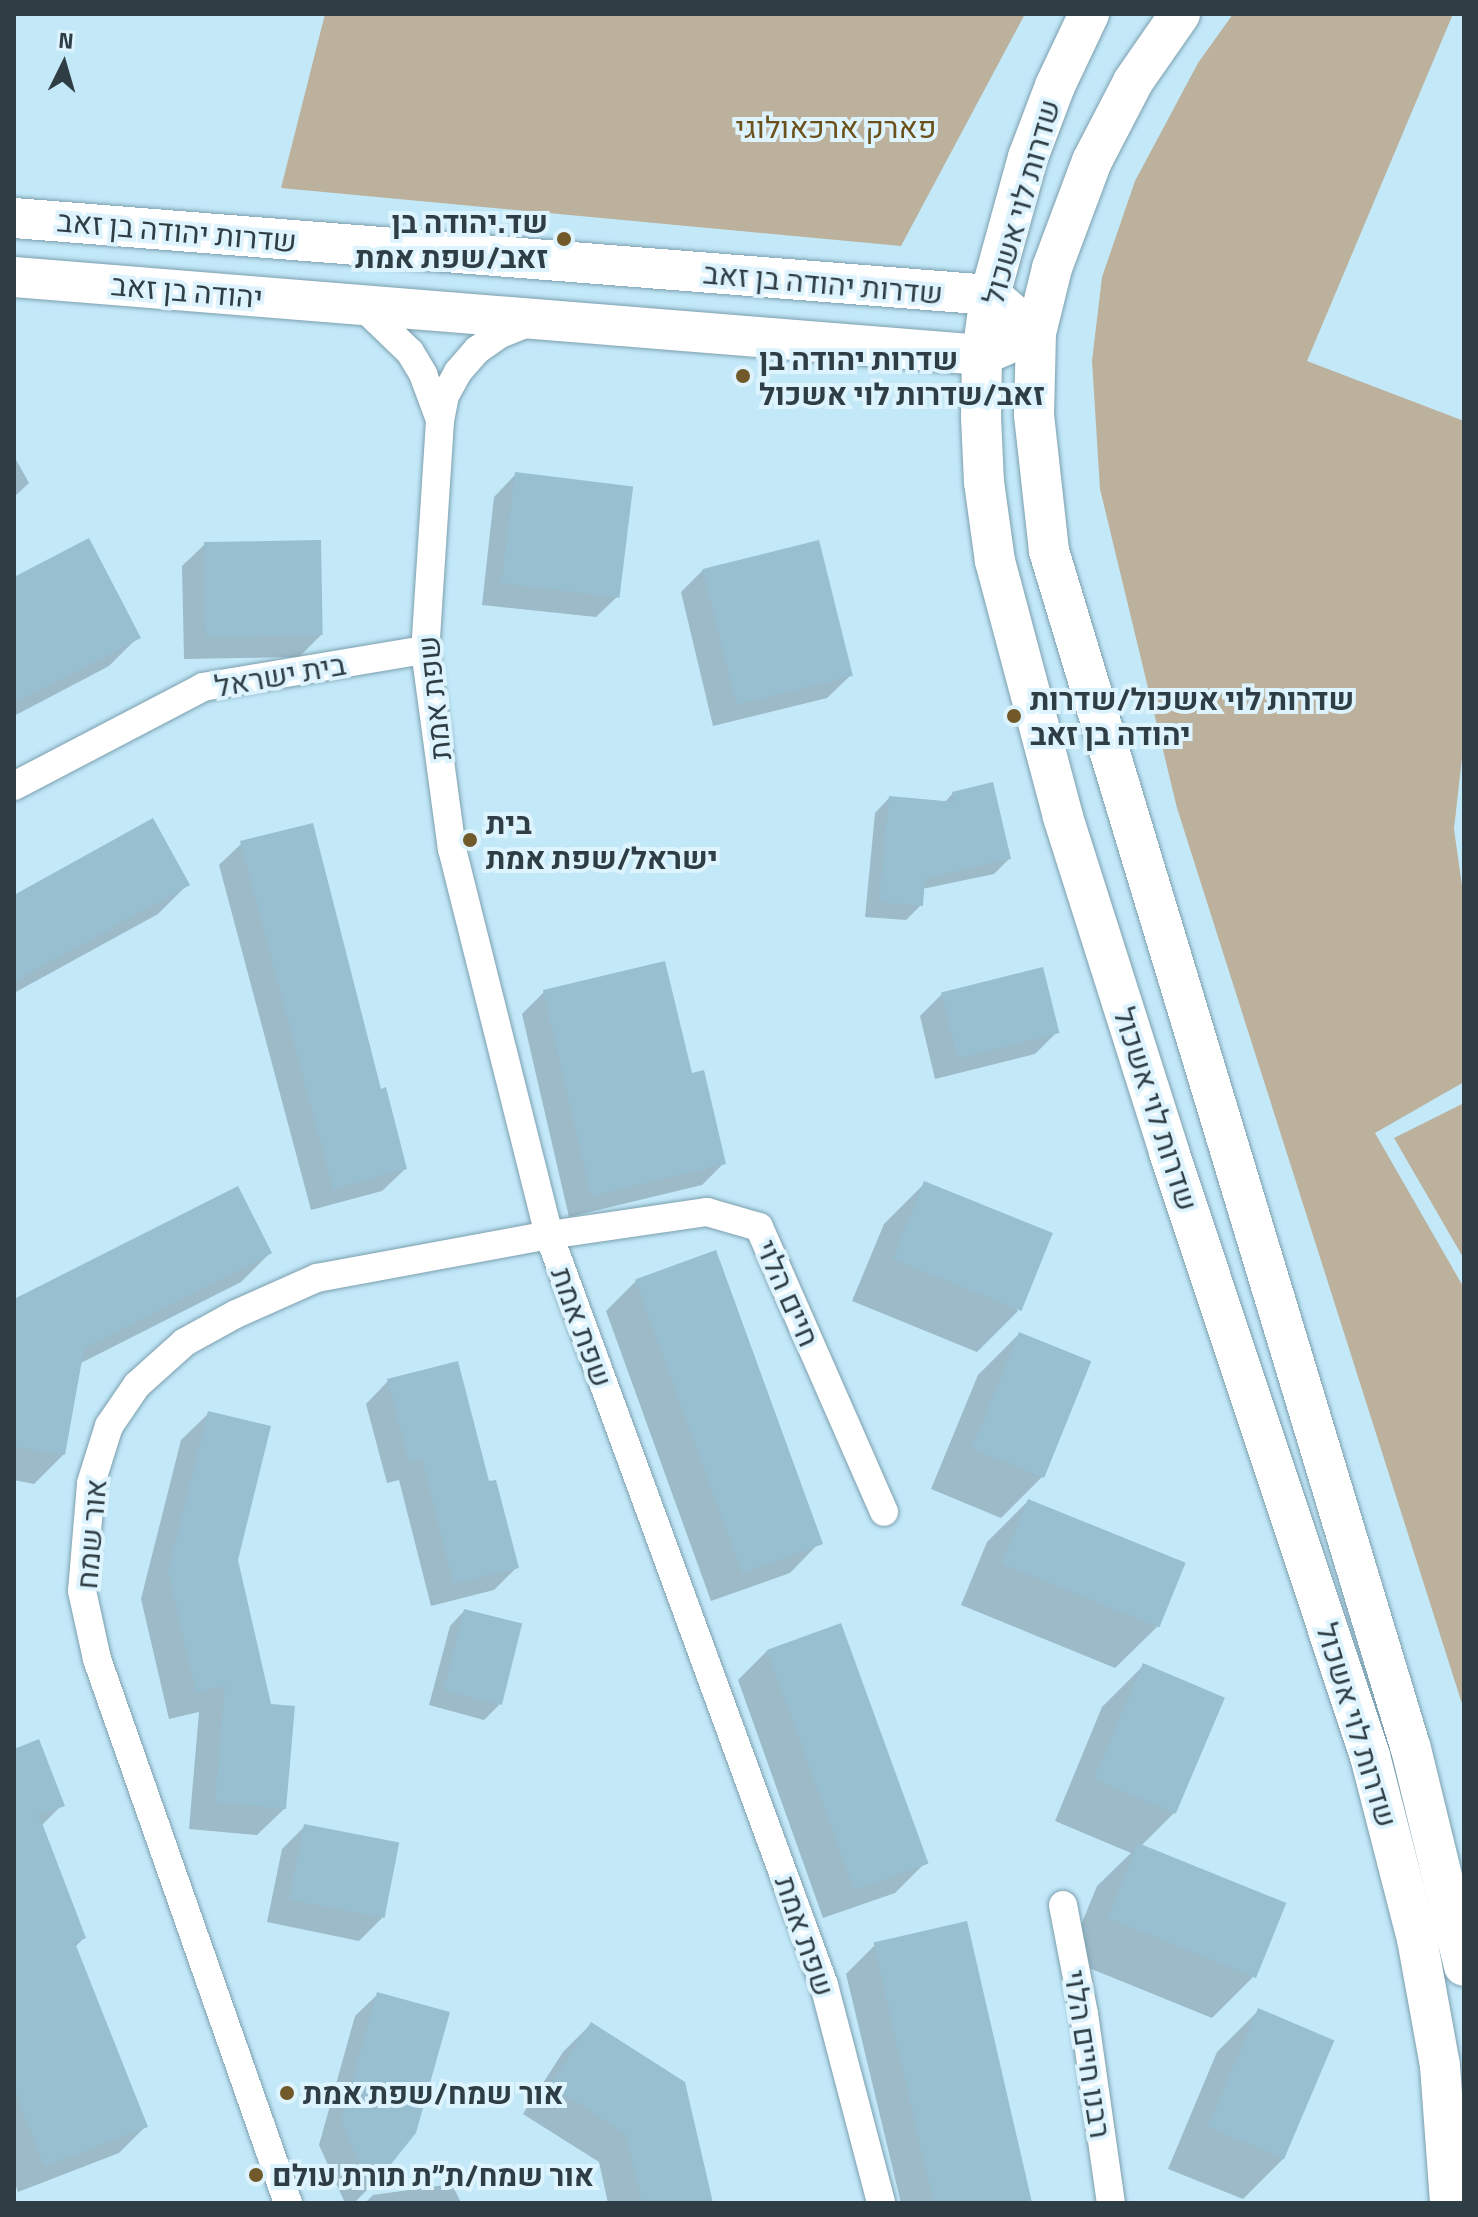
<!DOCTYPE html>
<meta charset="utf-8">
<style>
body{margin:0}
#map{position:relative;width:1478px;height:2217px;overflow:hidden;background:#c3e9f9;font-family:"Titillium Web",Heebo,sans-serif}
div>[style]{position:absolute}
.green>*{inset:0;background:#bcb19c}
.shadow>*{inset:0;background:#0003}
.building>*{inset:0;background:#97bfd0;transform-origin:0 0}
.roads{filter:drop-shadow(0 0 2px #7c9faf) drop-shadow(0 0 2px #7c9faf)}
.street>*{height:28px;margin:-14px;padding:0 14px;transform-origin:14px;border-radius:14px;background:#fff}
.secondary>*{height:40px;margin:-20px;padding:0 20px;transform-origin:20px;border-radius:20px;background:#fff}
.dots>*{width:22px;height:22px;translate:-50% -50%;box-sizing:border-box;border:4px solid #ddf3fd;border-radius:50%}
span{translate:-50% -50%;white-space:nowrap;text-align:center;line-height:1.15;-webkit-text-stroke:8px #ddf3fd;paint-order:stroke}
.park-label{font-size:30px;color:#6c511b}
.street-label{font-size:30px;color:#2f3e45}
.poi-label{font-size:30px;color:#2f3e45;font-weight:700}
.right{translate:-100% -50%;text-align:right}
.left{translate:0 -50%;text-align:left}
.frame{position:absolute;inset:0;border:16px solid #2f3e45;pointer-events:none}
.north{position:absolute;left:24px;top:24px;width:80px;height:80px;-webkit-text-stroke:6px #ddf3fd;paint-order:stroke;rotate:5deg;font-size:22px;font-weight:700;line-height:32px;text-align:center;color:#2f3e45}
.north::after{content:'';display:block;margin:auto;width:28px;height:36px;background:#2f3e45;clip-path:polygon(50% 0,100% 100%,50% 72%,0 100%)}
</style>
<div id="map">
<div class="green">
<i style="clip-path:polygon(325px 14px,1025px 14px,901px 246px,281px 188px)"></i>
<i style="clip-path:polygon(1233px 14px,1453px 14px,1307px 361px,1464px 421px,1464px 740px,1454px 829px,1464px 900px,1464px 1082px,1375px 1133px,1464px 1288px,1464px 1710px,1177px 808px,1100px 489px,1092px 361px,1102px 277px,1135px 181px,1198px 63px)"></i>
<i style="clip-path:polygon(1464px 1103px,1464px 1259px,1394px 1138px)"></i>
</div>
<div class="shadow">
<i style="clip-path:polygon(14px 456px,29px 483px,14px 497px)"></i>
<i style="clip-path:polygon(516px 474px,619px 595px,596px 617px,482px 605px,494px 497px)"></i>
<i style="clip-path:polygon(205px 544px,321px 635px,299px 657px,184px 659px,182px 566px)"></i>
<i style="clip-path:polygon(703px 570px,850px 676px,827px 698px,713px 726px,681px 592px)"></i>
<i style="clip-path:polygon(14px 579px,138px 637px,109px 666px,14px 716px)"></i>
<i style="clip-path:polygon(953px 793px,1009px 859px,994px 874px,922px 889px,921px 905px,906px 920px,865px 917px,875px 813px,889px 798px,944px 803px)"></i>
<i style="clip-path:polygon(242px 843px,380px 1091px,405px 1169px,382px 1191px,311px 1210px,219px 865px)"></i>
<i style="clip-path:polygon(187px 885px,158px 914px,14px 993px,14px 897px)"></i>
<i style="clip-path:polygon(544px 992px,691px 1075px,724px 1163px,702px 1185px,569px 1217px,522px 1014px)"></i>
<i style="clip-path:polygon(942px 994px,1057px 1032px,1035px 1054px,935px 1079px,920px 1016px)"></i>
<i style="clip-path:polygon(925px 1183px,1018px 1311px,977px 1352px,852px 1301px,884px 1224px)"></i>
<i style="clip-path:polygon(270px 1253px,241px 1282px,79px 1364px,64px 1454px,34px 1484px,14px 1480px,14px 1303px,17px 1300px)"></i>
<i style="clip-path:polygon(715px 1253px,819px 1543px,790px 1573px,711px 1601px,606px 1311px,636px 1281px)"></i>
<i style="clip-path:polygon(1019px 1334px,1042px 1477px,1001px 1518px,931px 1489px,978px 1375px)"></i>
<i style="clip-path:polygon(388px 1381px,488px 1484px,517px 1567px,494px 1590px,431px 1606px,399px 1480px,387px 1483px,366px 1404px)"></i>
<i style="clip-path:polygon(209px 1413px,285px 1808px,257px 1835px,189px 1829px,199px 1712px,169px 1719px,141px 1599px,181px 1440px)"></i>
<i style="clip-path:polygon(1028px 1501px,1157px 1627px,1115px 1668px,961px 1605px,987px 1542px)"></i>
<i style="clip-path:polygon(464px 1611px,499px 1705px,484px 1720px,429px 1705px,450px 1626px)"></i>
<i style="clip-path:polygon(767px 1651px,925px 1863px,895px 1893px,823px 1918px,738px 1680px)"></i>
<i style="clip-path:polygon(1143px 1666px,1175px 1812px,1141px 1846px,1253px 1977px,1212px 2018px,1067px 1959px,1097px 1886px,1131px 1853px,1055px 1821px,1102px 1707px)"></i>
<i style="clip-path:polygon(14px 1751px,62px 1805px,41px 1826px,84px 1938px,75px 1947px,145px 2127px,119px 2153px,18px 2192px,14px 2181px)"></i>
<i style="clip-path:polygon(305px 1826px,382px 1918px,359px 1941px,267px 1922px,282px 1849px)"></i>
<i style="clip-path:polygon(875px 1945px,1032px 2203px,901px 2203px,846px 1974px)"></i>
<i style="clip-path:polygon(378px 1994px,415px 2132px,369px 2188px,354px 2203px,345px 2203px,319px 2145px,355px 2016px)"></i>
<i style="clip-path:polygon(1258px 2011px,1284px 2158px,1243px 2199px,1168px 2169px,1217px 2052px)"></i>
<i style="clip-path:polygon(591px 2024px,711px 2203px,608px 2203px,599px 2162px,523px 2114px,563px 2052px)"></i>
<i style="clip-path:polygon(452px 2184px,461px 2203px,365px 2203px,373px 2195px)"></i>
</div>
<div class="building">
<i style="left:515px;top:472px;width:119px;height:112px;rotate:7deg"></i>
<i style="clip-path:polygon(89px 538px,141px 638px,14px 703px,14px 577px)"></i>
<i style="left:321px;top:540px;width:95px;height:117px;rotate:89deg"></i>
<i style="left:819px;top:540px;width:140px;height:120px;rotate:76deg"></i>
<i style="clip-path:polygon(993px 782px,1011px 859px,925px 878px,923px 906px,879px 902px,889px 796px,955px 802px,952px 792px)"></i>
<i style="clip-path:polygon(153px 818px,190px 885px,14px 982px,14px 895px)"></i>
<i style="clip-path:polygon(313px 823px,381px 1089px,386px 1087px,407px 1169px,333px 1189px,240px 841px)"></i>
<i style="clip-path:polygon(665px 961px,692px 1073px,704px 1070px,726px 1164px,591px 1196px,543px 990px)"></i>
<i style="left:1043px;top:967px;width:68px;height:105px;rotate:76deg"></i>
<i style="left:924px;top:1181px;width:139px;height:84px;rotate:22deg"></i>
<i style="clip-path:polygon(238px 1186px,272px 1253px,84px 1349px,65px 1455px,14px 1447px,16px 1298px)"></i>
<i style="left:716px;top:1250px;width:313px;height:86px;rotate:70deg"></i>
<i style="left:1019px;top:1332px;width:78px;height:126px;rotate:22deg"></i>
<i style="clip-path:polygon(458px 1361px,489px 1481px,496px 1480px,519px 1568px,453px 1584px,422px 1458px,409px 1462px,387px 1379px)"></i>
<i style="clip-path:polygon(208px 1411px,271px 1426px,238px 1560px,271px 1704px,295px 1706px,286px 1809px,215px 1802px,225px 1686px,196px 1692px,168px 1571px)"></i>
<i style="left:1028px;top:1499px;width:170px;height:70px;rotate:22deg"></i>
<i style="left:464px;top:1609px;width:60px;height:84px;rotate:14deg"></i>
<i style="left:841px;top:1623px;width:256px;height:79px;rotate:70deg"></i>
<i style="left:1143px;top:1663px;width:89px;height:126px;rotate:23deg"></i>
<i style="clip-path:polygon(39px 1739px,65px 1806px,39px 1815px,86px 1938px,75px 1943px,148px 2127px,44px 2167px,14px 2089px,14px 1749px)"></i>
<i style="left:304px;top:1824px;width:97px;height:77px;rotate:11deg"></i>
<i style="left:1138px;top:1843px;width:160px;height:81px;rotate:22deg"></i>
<i style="left:967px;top:1921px;width:290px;height:96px;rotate:77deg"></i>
<i style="clip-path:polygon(377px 1992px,450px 2012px,416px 2133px,371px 2189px,341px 2121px)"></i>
<i style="left:1258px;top:2008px;width:83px;height:129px;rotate:23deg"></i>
<i style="clip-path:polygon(591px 2022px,685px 2082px,713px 2203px,642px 2203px,626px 2134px,550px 2085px)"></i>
</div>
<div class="roads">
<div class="street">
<i style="left:361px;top:305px;width:68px;rotate:43.8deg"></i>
<i style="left:410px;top:352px;width:26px;rotate:59deg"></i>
<i style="left:423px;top:374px;width:49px;rotate:69.7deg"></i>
<i style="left:530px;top:322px;width:32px;rotate:158deg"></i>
<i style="left:500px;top:334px;width:28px;rotate:145deg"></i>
<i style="left:477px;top:350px;width:29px;rotate:131deg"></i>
<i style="left:458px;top:372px;width:26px;rotate:119deg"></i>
<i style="left:445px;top:395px;width:26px;rotate:101deg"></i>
<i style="left:440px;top:421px;width:229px;rotate:93.7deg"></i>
<i style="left:425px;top:650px;width:201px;rotate:82.3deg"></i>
<i style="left:452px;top:849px;width:398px;rotate:75.9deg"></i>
<i style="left:549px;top:1235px;width:799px;rotate:69.86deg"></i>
<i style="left:824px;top:1985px;width:225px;rotate:75.3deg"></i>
<i style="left:14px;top:786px;width:213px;rotate:-27.6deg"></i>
<i style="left:203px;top:687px;width:225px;rotate:-9.5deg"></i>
<i style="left:1063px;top:1905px;width:111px;rotate:79.1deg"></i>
<i style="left:1084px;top:2014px;width:191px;rotate:81.9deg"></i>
<i style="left:288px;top:2203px;width:577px;rotate:-109.35deg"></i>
<i style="left:97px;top:1659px;width:70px;rotate:-102.4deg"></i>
<i style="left:82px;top:1591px;width:108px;rotate:-85.2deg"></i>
<i style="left:91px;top:1483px;width:60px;rotate:-72.5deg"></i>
<i style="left:109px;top:1426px;width:50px;rotate:-55.7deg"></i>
<i style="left:137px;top:1385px;width:64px;rotate:-41.9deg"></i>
<i style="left:185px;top:1342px;width:58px;rotate:-28.8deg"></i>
<i style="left:236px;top:1314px;width:89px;rotate:-24deg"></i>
<i style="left:317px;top:1278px;width:236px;rotate:-10.5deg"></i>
<i style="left:549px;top:1235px;width:160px;rotate:-8.3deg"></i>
<i style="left:707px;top:1212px;width:54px;rotate:16.1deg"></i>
<i style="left:759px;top:1227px;width:311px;rotate:66.3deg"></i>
</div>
<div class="secondary">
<i style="left:1089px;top:14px;width:80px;rotate:115.3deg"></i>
<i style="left:1055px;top:86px;width:76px;rotate:110.8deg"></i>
<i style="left:1028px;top:157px;width:143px;rotate:105.4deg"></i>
<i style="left:990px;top:295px;width:61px;rotate:97.6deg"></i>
<i style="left:982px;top:355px;width:62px;rotate:90.9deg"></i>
<i style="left:981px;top:417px;width:65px;rotate:87.4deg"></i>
<i style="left:984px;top:482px;width:80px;rotate:82.1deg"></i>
<i style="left:995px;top:561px;width:265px;rotate:75.1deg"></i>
<i style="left:1063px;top:817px;width:351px;rotate:72.4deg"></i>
<i style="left:1169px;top:1152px;width:637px;rotate:71.59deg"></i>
<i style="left:1370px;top:1756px;width:189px;rotate:75.6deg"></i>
<i style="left:1417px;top:1939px;width:129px;rotate:79.7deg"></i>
<i style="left:1440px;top:2066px;width:137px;rotate:85.8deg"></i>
<i style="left:1180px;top:14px;width:83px;rotate:124.7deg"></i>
<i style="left:1133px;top:82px;width:89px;rotate:117.4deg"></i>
<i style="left:1092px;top:161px;width:114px;rotate:110.5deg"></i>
<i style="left:1052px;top:268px;width:67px;rotate:103.8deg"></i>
<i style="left:1036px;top:333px;width:82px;rotate:91.4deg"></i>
<i style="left:1034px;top:415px;width:137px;rotate:83.7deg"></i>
<i style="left:1049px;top:551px;width:1251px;rotate:73.19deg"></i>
<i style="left:1411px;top:1749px;width:223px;rotate:76.3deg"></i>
<i style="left:14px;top:218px;width:979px;rotate:4.51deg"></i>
<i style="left:990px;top:295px;width:25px;rotate:40deg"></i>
<i style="left:14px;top:277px;width:971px;rotate:4.61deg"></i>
<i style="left:982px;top:355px;width:26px;rotate:-23deg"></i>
</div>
</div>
<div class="dots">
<i style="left:564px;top:239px;background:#715929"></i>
<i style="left:743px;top:376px;background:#715929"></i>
<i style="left:1014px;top:716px;background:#715929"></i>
<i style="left:470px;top:840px;background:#715929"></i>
<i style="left:287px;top:2093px;background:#715929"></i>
<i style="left:256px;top:2175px;background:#715929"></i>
</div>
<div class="park-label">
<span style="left:836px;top:127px">פארק ארכאולוגי</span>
</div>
<div class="street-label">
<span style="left:1021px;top:202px;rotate:-74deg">שדרות לוי אשכול</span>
<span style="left:177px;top:231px;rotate:5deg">שדרות יהודה בן זאב</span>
<span style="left:823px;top:283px;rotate:5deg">שדרות יהודה בן זאב</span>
<span style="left:187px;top:291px;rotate:5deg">יהודה בן זאב</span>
<span style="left:280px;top:675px;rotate:-10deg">בית ישראל</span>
<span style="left:434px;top:698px;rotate:-96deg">שפת אמת</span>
<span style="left:1156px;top:1109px;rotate:72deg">שדרות לוי אשכול</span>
<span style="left:788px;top:1293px;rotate:66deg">חיים הלוי</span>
<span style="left:582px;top:1327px;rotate:70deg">שפת אמת</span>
<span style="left:91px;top:1534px;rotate:-85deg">אור שמח</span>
<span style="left:1357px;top:1725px;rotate:73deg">שדרות לוי אשכול</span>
<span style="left:805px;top:1936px;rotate:71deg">שפת אמת</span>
<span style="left:1088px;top:2054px;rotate:81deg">רבנו חיים הלוי</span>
</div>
<div class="poi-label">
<span class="right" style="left:548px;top:239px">שד.יהודה בן<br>זאב/שפת אמת</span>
<span class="left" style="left:759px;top:376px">שדרות יהודה בן<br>זאב/שדרות לוי אשכול</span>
<span class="left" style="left:1030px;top:716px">שדרות לוי אשכול/שדרות<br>יהודה בן זאב</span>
<span class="left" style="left:486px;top:840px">בית<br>ישראל/שפת אמת</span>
<span class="left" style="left:303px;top:2093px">אור שמח/שפת אמת</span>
<span class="left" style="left:272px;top:2175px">אור שמח/ת״ת תורת עולם</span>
</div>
<div class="frame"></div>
<div class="north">N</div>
</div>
